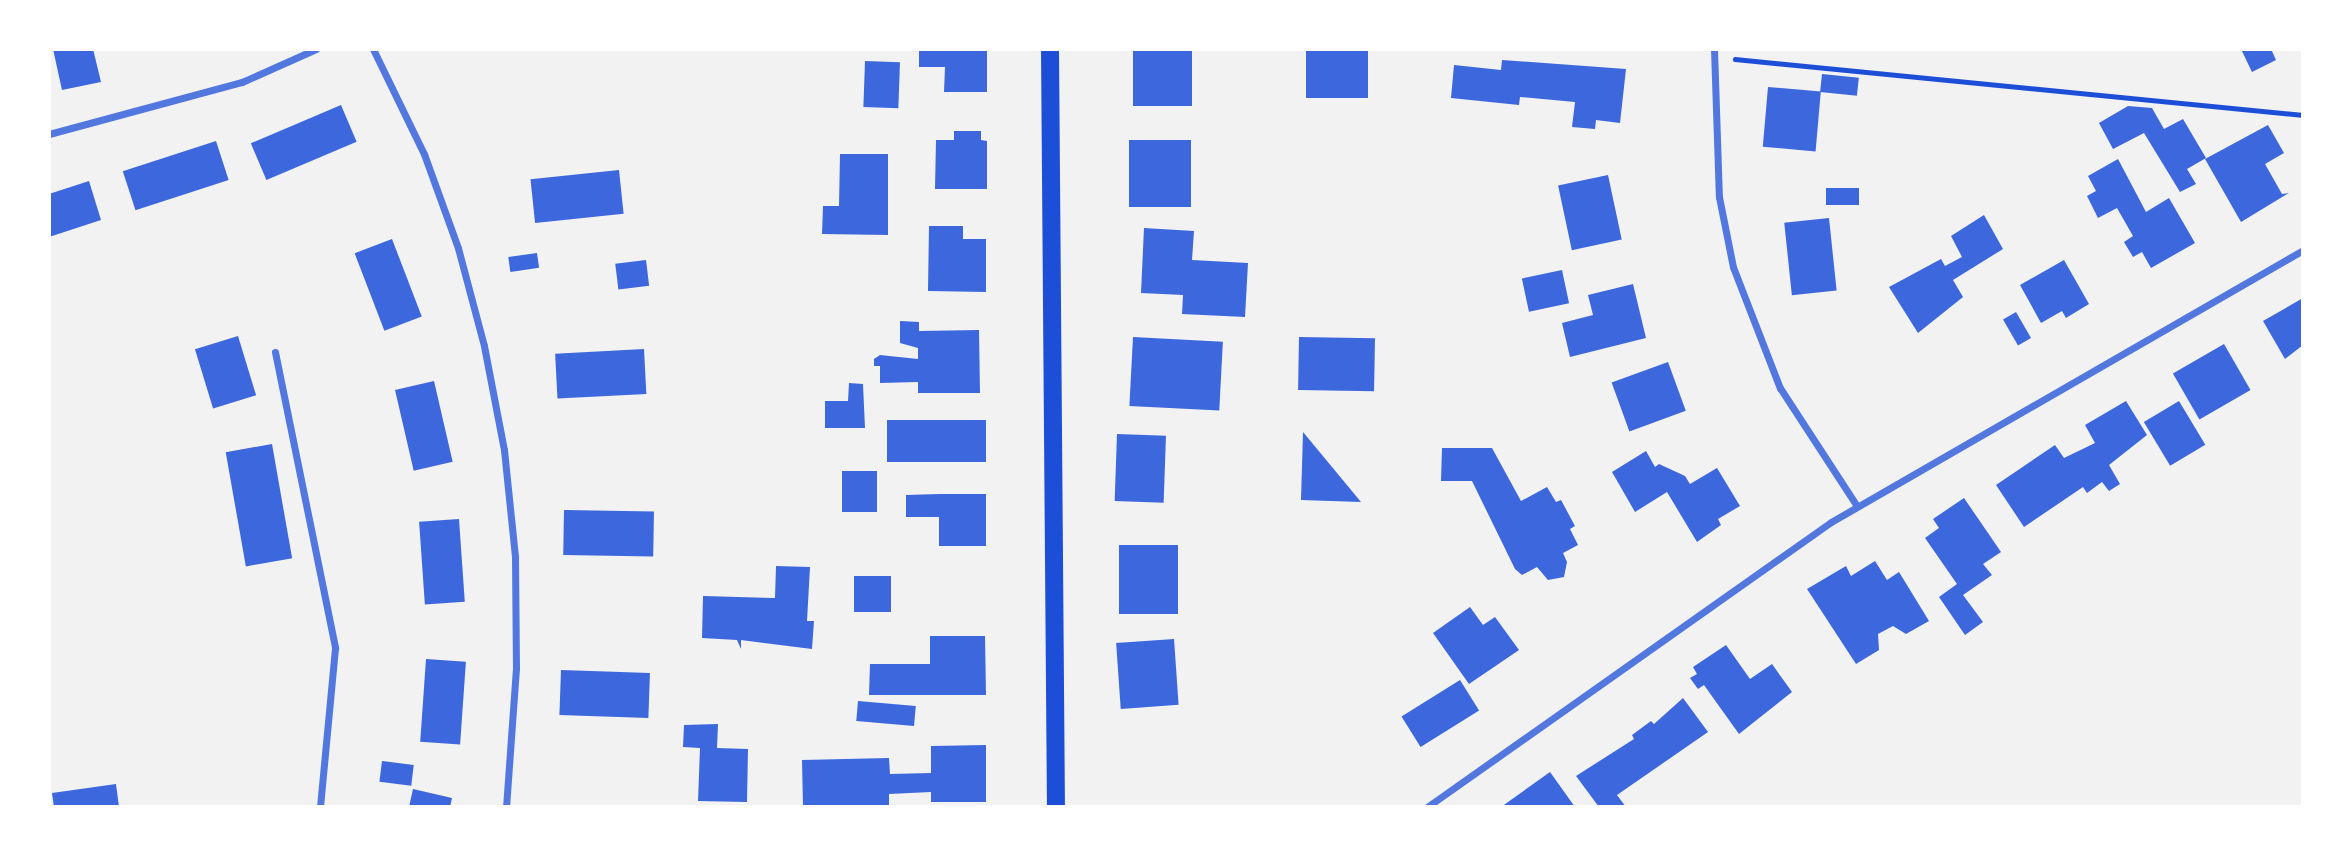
<!DOCTYPE html>
<style>
body{margin:0}
#map{position:relative;width:2352px;height:856px;overflow:hidden;background:#f2f2f2;font-family:Commissioner,sans-serif}
div>[style]{position:absolute}
.building>*{inset:0;background:#3d67dc;transform-origin:0 0}
.path>*{height:4.5px;margin:-2.25px;padding:0 2.25px;transform-origin:2.25px;border-radius:2.25px;background:#1d4ed8}
.minor>*{height:7px;margin:-3.5px;padding:0 3.5px;transform-origin:3.5px;border-radius:3.5px;background:#5277de}
.primary>*{height:18px;margin:-9px;padding:0 9px;transform-origin:9px;border-radius:9px;background:#1d4ed8}
span{translate:-50% -50%;white-space:nowrap;text-align:center;line-height:1.15;-webkit-text-stroke:5px #fff;paint-order:stroke}
.frame{position:absolute;inset:0;border:51px solid #fff;pointer-events:none}
</style>
<div id="map">
<div class="building">
<i style="clip-path:polygon(53px 49px,93px 49px,101px 82px,62px 90px)"></i>
<i style="clip-path:polygon(919px 49px,987px 49px,987px 92px,944px 92px,945px 67px,919px 67px)"></i>
<i style="left:1133px;top:49px;width:59px;height:57px"></i>
<i style="left:1306px;top:49px;width:62px;height:49px"></i>
<i style="clip-path:polygon(2241px 49px,2271px 49px,2276px 60px,2252px 72px)"></i>
<i style="clip-path:polygon(1502px 60px,1626px 69px,1620px 123px,1596px 120px,1595px 129px,1572px 127px,1575px 102px,1520px 97px,1519px 105px,1451px 98px,1454px 65px,1501px 70px)"></i>
<i style="left:865px;top:61px;width:35px;height:46px;rotate:2deg"></i>
<i style="left:1822px;top:74px;width:37px;height:18px;rotate:6deg"></i>
<i style="left:1768px;top:87px;width:53px;height:60px;rotate:5deg"></i>
<i style="left:341px;top:105px;width:40px;height:98px;rotate:67deg"></i>
<i style="clip-path:polygon(2128px 106px,2152px 108px,2164px 129px,2183px 119px,2206px 158px,2187px 169px,2196px 184px,2180px 192px,2144px 133px,2113px 149px,2099px 123px)"></i>
<i style="clip-path:polygon(2268px 125px,2284px 153px,2265px 164px,2282px 194px,2289px 193px,2241px 222px,2205px 159px)"></i>
<i style="clip-path:polygon(954px 131px,981px 131px,981px 140px,987px 141px,987px 189px,935px 189px,936px 140px,954px 140px)"></i>
<i style="left:1129px;top:140px;width:62px;height:67px"></i>
<i style="left:216px;top:141px;width:41px;height:98px;rotate:72deg"></i>
<i style="clip-path:polygon(840px 154px,888px 154px,888px 235px,822px 234px,823px 206px,839px 206px)"></i>
<i style="clip-path:polygon(2118px 159px,2146px 212px,2169px 198px,2195px 243px,2151px 268px,2142px 252px,2133px 257px,2124px 242px,2133px 236px,2117px 208px,2098px 218px,2087px 196px,2096px 191px,2088px 176px)"></i>
<i style="left:619px;top:170px;width:44px;height:89px;rotate:84deg"></i>
<i style="left:1608px;top:175px;width:66px;height:51px;rotate:78deg"></i>
<i style="clip-path:polygon(89px 181px,101px 220px,49px 237px,49px 194px)"></i>
<i style="left:1859px;top:188px;width:17px;height:33px;rotate:90deg"></i>
<i style="clip-path:polygon(1984px 215px,2003px 249px,1953px 280px,1963px 297px,1918px 333px,1889px 287px,1941px 259px,1945px 266px,1962px 257px,1951px 236px)"></i>
<i style="left:1829px;top:218px;width:73px;height:45px;rotate:84deg"></i>
<i style="clip-path:polygon(929px 226px,963px 226px,963px 239px,986px 239px,986px 292px,928px 291px)"></i>
<i style="clip-path:polygon(1144px 228px,1194px 231px,1192px 260px,1248px 263px,1245px 317px,1182px 314px,1183px 295px,1141px 293px)"></i>
<i style="left:392px;top:239px;width:83px;height:40px;rotate:69deg"></i>
<i style="left:537px;top:253px;width:15px;height:29px;rotate:82deg"></i>
<i style="left:646px;top:260px;width:26px;height:31px;rotate:83deg"></i>
<i style="clip-path:polygon(2064px 260px,2089px 304px,2066px 318px,2062px 311px,2041px 323px,2020px 285px)"></i>
<i style="left:1562px;top:270px;width:34px;height:41px;rotate:78deg"></i>
<i style="clip-path:polygon(1633px 284px,1646px 338px,1570px 357px,1562px 323px,1593px 315px,1588px 295px)"></i>
<i style="clip-path:polygon(2303px 298px,2303px 345px,2285px 359px,2263px 321px)"></i>
<i style="left:2016px;top:312px;width:30px;height:15px;rotate:60deg"></i>
<i style="clip-path:polygon(900px 321px,919px 322px,919px 331px,979px 330px,980px 393px,918px 393px,918px 382px,880px 383px,880px 366px,874px 366px,874px 359px,880px 355px,918px 359px,918px 348px,900px 343px)"></i>
<i style="left:238px;top:336px;width:62px;height:45px;rotate:73deg"></i>
<i style="left:1133px;top:337px;width:90px;height:69px;rotate:3deg"></i>
<i style="left:1299px;top:337px;width:76px;height:53px;rotate:1deg"></i>
<i style="left:2224px;top:344px;width:53px;height:59px;rotate:60deg"></i>
<i style="left:644px;top:349px;width:45px;height:89px;rotate:87deg"></i>
<i style="left:1668px;top:362px;width:52px;height:60px;rotate:70deg"></i>
<i style="left:434px;top:381px;width:83px;height:40px;rotate:77deg"></i>
<i style="clip-path:polygon(849px 383px,863px 384px,865px 428px,825px 428px,825px 401px,848px 401px)"></i>
<i style="clip-path:polygon(2126px 401px,2147px 435px,2109px 465px,2120px 484px,2109px 491px,2102px 482px,2087px 493px,2083px 487px,2024px 527px,1996px 485px,2055px 445px,2064px 458px,2095px 443px,2085px 425px)"></i>
<i style="left:2179px;top:401px;width:51px;height:41px;rotate:59deg"></i>
<i style="left:887px;top:420px;width:99px;height:42px"></i>
<i style="clip-path:polygon(1303px 432px,1361px 502px,1301px 500px)"></i>
<i style="left:1117px;top:434px;width:49px;height:67px;rotate:2deg"></i>
<i style="left:272px;top:444px;width:116px;height:47px;rotate:80deg"></i>
<i style="clip-path:polygon(1442px 448px,1492px 448px,1521px 501px,1547px 487px,1556px 502px,1561px 500px,1575px 526px,1570px 529px,1578px 545px,1563px 553px,1567px 562px,1564px 577px,1548px 580px,1537px 567px,1522px 575px,1515px 569px,1472px 481px,1441px 481px)"></i>
<i style="clip-path:polygon(1646px 451px,1655px 467px,1659px 464px,1685px 476px,1690px 484px,1717px 468px,1740px 506px,1718px 519px,1721px 525px,1697px 542px,1667px 492px,1635px 512px,1612px 472px)"></i>
<i style="left:842px;top:471px;width:35px;height:41px"></i>
<i style="clip-path:polygon(939px 494px,986px 494px,986px 546px,939px 546px,939px 517px,906px 517px,906px 495px)"></i>
<i style="clip-path:polygon(1964px 498px,2001px 552px,1983px 564px,1992px 575px,1963px 595px,1983px 622px,1965px 635px,1939px 597px,1957px 584px,1925px 538px,1939px 528px,1933px 519px)"></i>
<i style="left:564px;top:510px;width:90px;height:45px;rotate:1deg"></i>
<i style="left:459px;top:519px;width:83px;height:40px;rotate:86deg"></i>
<i style="left:1178px;top:545px;width:69px;height:59px;rotate:90deg"></i>
<i style="clip-path:polygon(1875px 561px,1887px 580px,1899px 572px,1929px 621px,1906px 634px,1893px 626px,1878px 634px,1879px 650px,1856px 664px,1807px 589px,1846px 566px,1851px 576px)"></i>
<i style="clip-path:polygon(776px 566px,810px 567px,807px 621px,814px 621px,812px 649px,741px 640px,741px 649px,737px 640px,702px 638px,703px 596px,775px 598px)"></i>
<i style="left:854px;top:576px;width:37px;height:36px"></i>
<i style="clip-path:polygon(1470px 607px,1483px 625px,1495px 617px,1519px 650px,1469px 684px,1433px 633px)"></i>
<i style="clip-path:polygon(930px 636px,985px 636px,986px 695px,869px 695px,870px 664px,930px 664px)"></i>
<i style="left:1174px;top:639px;width:66px;height:58px;rotate:86deg"></i>
<i style="clip-path:polygon(1726px 645px,1750px 679px,1772px 664px,1792px 692px,1739px 734px,1704px 685px,1698px 689px,1690px 678px,1697px 674px,1693px 667px)"></i>
<i style="left:426px;top:659px;width:40px;height:83px;rotate:4deg"></i>
<i style="left:561px;top:670px;width:89px;height:45px;rotate:2deg"></i>
<i style="left:1460px;top:680px;width:36px;height:69px;rotate:58deg"></i>
<i style="clip-path:polygon(1683px 698px,1708px 732px,1617px 795px,1626px 807px,1599px 807px,1576px 776px,1634px 739px,1632px 735px,1651px 721px,1654px 724px)"></i>
<i style="left:858px;top:701px;width:58px;height:20px;rotate:5deg"></i>
<i style="clip-path:polygon(718px 724px,717px 748px,748px 749px,747px 802px,698px 801px,700px 748px,683px 747px,684px 725px)"></i>
<i style="clip-path:polygon(986px 745px,986px 802px,931px 802px,931px 792px,889px 794px,889px 807px,803px 807px,802px 760px,889px 758px,890px 774px,931px 773px,931px 746px)"></i>
<i style="left:382px;top:761px;width:32px;height:21px;rotate:7deg"></i>
<i style="clip-path:polygon(1550px 772px,1575px 807px,1501px 807px)"></i>
<i style="clip-path:polygon(116px 784px,119px 807px,54px 807px,52px 793px)"></i>
<i style="clip-path:polygon(413px 789px,452px 798px,450px 807px,409px 807px)"></i>
</div>
<div class="path">
<i style="left:1735px;top:59px;width:571px;rotate:5.63deg"></i>
</div>
<div class="minor">
<i style="left:373px;top:49px;width:117px;rotate:64.1deg"></i>
<i style="left:424px;top:154px;width:100px;rotate:70.1deg"></i>
<i style="left:458px;top:248px;width:101px;rotate:75.1deg"></i>
<i style="left:484px;top:346px;width:106px;rotate:79.1deg"></i>
<i style="left:504px;top:450px;width:108px;rotate:84.1deg"></i>
<i style="left:515px;top:557px;width:111px;rotate:89.5deg"></i>
<i style="left:516px;top:668px;width:139px;rotate:94.1deg"></i>
<i style="left:1714px;top:49px;width:148px;rotate:88.1deg"></i>
<i style="left:1719px;top:197px;width:71px;rotate:78.7deg"></i>
<i style="left:1733px;top:267px;width:130px;rotate:68.8deg"></i>
<i style="left:1780px;top:388px;width:141px;rotate:56.9deg"></i>
<i style="left:49px;top:134px;width:200px;rotate:-15.1deg"></i>
<i style="left:242px;top:82px;width:81px;rotate:-24deg"></i>
<i style="left:275px;top:352px;width:302px;rotate:78.5deg"></i>
<i style="left:335px;top:648px;width:160px;rotate:95.4deg"></i>
<i style="left:1427px;top:807px;width:494px;rotate:-35.2deg"></i>
<i style="left:1831px;top:522px;width:545px;rotate:-29.95deg"></i>
</div>
<div class="primary">
<i style="left:1050px;top:49px;width:758px;rotate:89.55deg"></i>
</div>
<div class="frame"></div>
</div>
